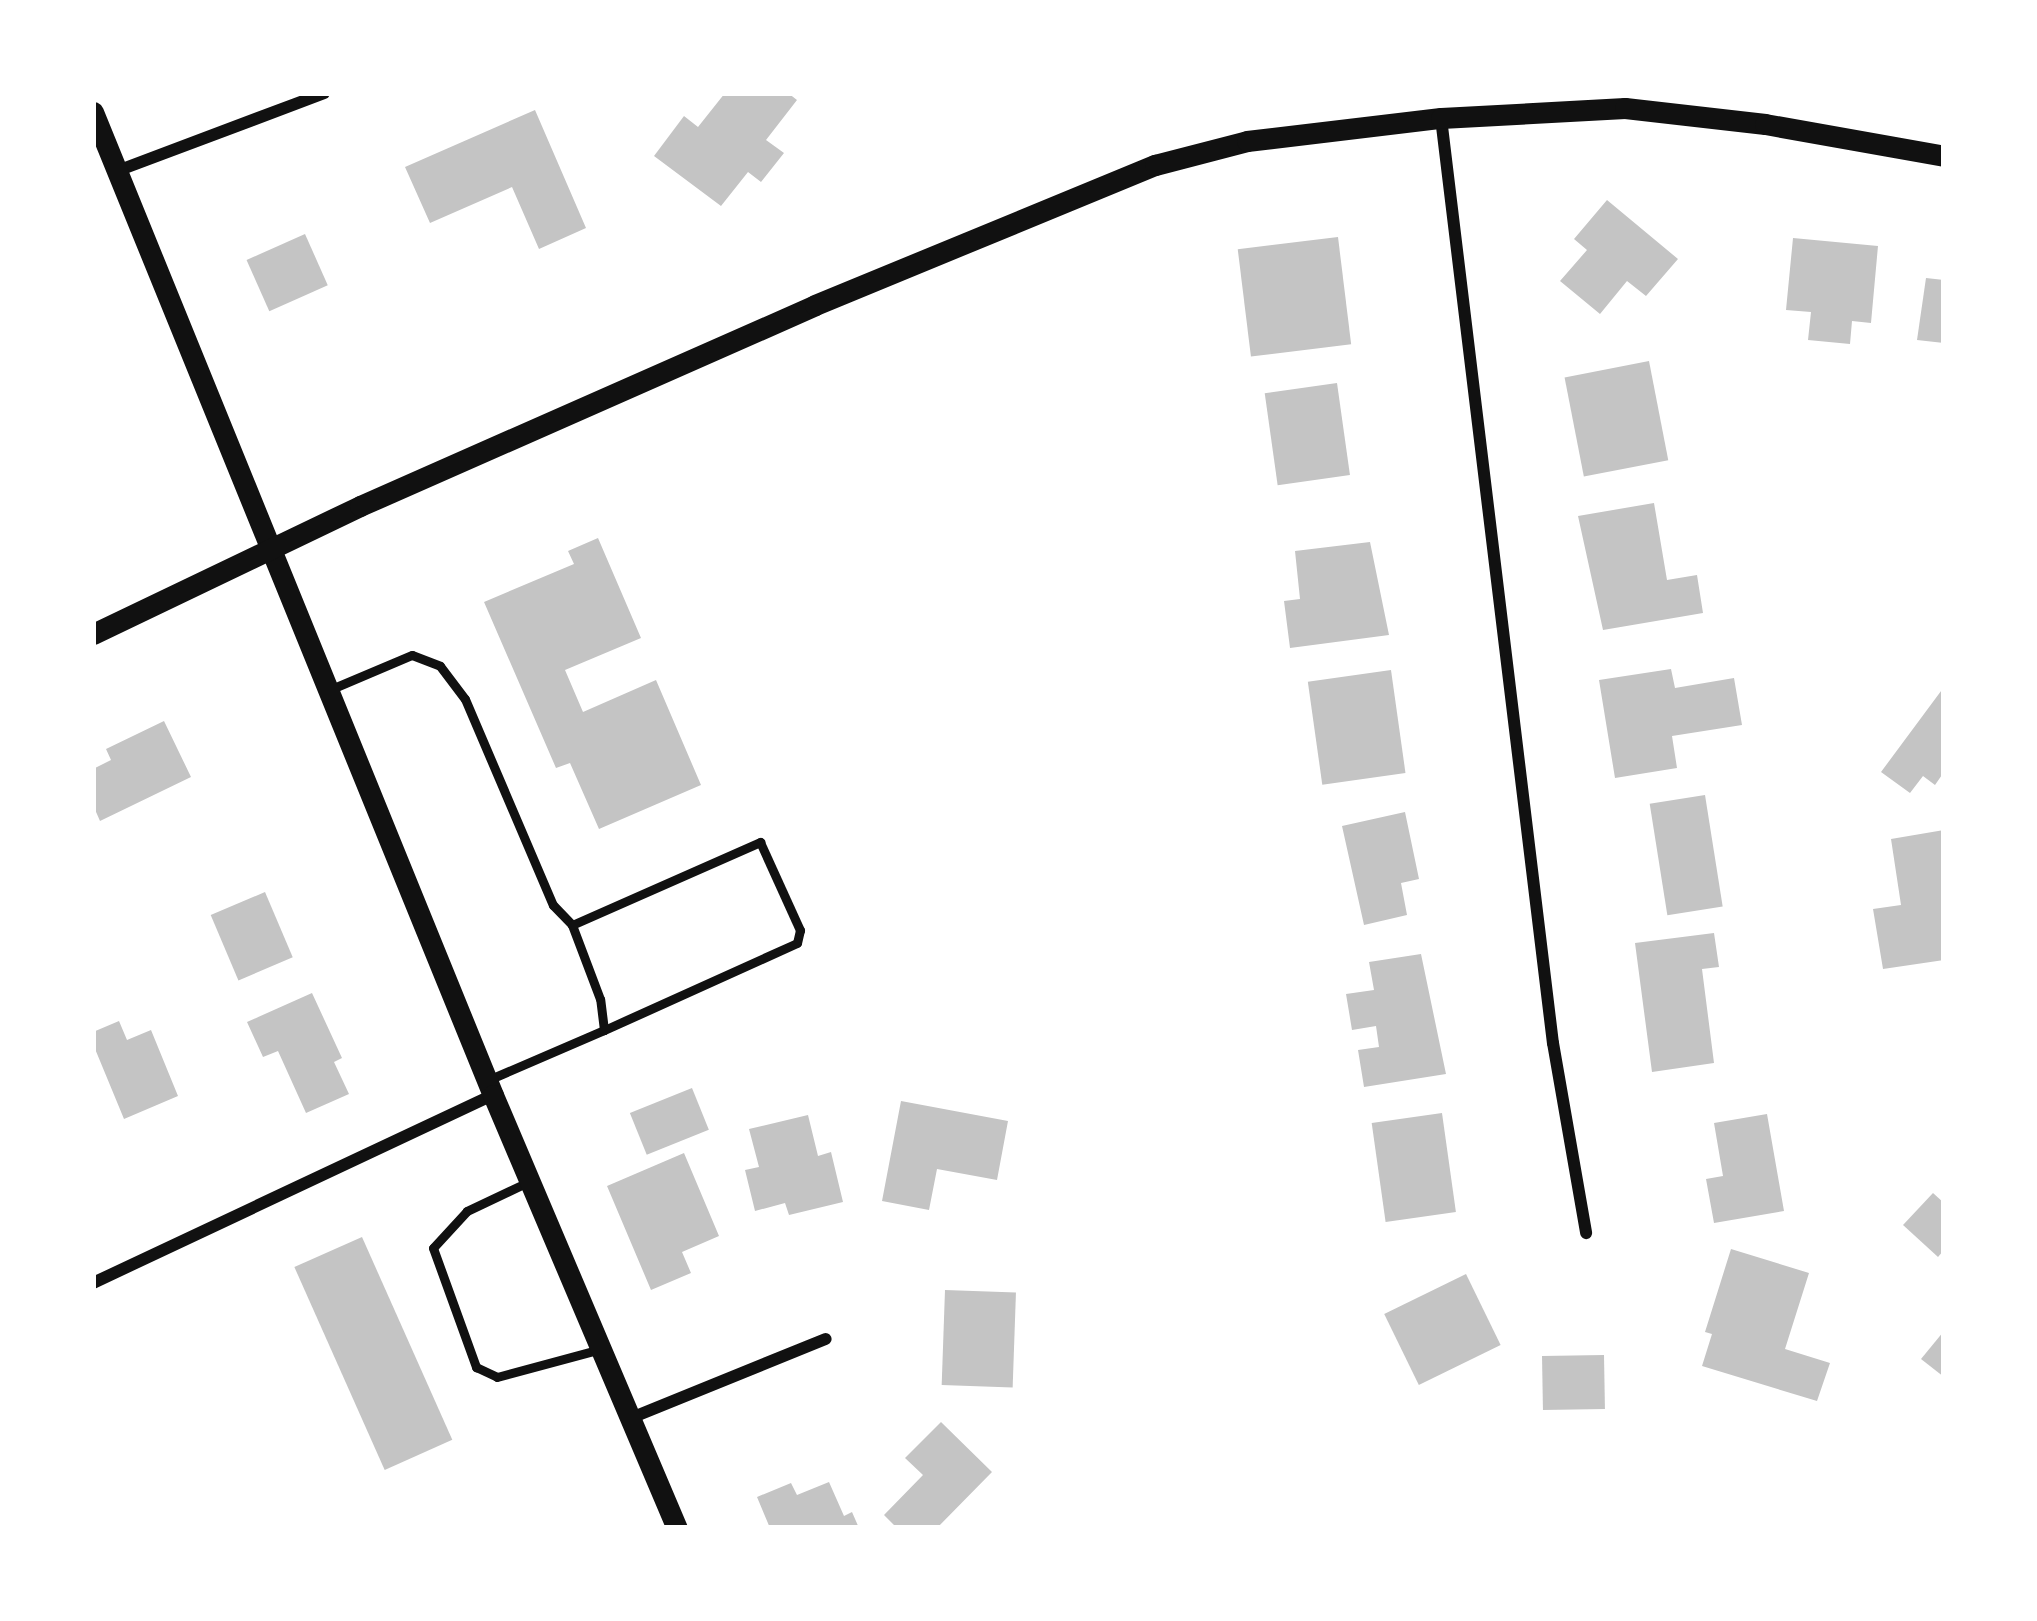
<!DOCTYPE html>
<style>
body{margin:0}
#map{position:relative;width:2037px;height:1621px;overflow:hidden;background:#fff;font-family:"Public Sans",sans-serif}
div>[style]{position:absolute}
.building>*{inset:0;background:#c4c4c4;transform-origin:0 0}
.service>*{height:9px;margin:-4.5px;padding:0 4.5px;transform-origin:4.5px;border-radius:4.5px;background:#111}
.minor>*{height:12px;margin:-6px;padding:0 6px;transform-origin:6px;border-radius:6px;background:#111}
.tertiary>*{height:21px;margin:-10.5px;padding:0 10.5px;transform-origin:10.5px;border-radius:10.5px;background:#111}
span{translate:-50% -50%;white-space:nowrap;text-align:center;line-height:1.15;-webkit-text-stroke:9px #fff;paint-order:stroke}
.frame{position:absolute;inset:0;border:96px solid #fff;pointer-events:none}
</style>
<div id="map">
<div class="building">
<i style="clip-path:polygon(725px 93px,788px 93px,797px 100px,766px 140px,784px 153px,761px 182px,748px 172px,721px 206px,654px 156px,684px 116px,698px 127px)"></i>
<i style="clip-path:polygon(535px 110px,586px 228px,539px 249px,512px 187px,430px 223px,405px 167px)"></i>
<i style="clip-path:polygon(1607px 200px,1678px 259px,1646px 296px,1627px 281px,1600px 314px,1560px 281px,1587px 250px,1574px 239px)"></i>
<i style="left:305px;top:234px;width:56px;height:64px;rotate:66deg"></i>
<i style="left:1338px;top:237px;width:108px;height:101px;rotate:83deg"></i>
<i style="clip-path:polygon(1793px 238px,1878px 246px,1871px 323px,1852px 321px,1850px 344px,1808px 340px,1811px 312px,1786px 310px)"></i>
<i style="clip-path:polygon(1926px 278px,1944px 280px,1944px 343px,1917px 340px)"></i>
<i style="left:1649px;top:361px;width:101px;height:86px;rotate:79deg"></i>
<i style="left:1337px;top:383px;width:93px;height:73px;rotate:82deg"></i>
<i style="clip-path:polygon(1654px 503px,1667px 580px,1697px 575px,1703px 613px,1603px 630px,1578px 516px)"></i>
<i style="clip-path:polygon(598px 538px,641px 638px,565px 670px,583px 712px,656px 680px,701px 785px,599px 829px,570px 763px,556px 768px,484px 602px,574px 564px,568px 551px)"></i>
<i style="clip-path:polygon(1370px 542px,1389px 635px,1290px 648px,1284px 601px,1300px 599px,1295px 551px)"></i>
<i style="clip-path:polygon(1671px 669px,1675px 688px,1734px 678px,1742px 725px,1672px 736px,1677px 768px,1615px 778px,1599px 680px)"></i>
<i style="left:1391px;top:670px;width:104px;height:84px;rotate:82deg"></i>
<i style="clip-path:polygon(1944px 687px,1944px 772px,1935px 785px,1923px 776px,1910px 793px,1881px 772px)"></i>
<i style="clip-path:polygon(164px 721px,191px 777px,100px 821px,93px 805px,93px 769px,111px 760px,106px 749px)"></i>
<i style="left:1705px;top:795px;width:113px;height:56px;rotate:81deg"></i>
<i style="clip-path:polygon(1405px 812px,1419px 879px,1401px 883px,1407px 915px,1364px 925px,1342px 826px)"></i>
<i style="clip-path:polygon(1944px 830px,1944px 960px,1883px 969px,1873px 909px,1901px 905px,1891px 839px)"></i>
<i style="left:265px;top:892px;width:71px;height:59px;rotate:67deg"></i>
<i style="clip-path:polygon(1714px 933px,1719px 967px,1702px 969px,1714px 1063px,1652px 1072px,1635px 943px)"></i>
<i style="clip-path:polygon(1421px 954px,1446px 1074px,1364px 1087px,1358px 1050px,1379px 1047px,1376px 1026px,1352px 1030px,1346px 994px,1374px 990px,1369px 962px)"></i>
<i style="clip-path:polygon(312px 993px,342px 1058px,334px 1062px,349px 1094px,306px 1113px,278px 1051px,263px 1057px,247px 1022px)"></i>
<i style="clip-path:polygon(119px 1021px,127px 1040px,151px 1030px,178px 1096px,124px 1119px,93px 1044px,93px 1032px)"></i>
<i style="left:692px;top:1088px;width:45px;height:67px;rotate:68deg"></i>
<i style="clip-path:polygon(901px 1101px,1008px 1121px,997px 1180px,937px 1169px,929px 1210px,882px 1201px)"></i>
<i style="left:1442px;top:1113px;width:100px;height:71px;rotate:82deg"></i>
<i style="clip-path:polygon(1767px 1114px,1784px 1211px,1714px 1223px,1706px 1179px,1723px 1176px,1714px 1123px)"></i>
<i style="clip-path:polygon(808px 1115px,818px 1156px,831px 1152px,843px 1202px,789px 1215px,785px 1203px,755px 1211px,745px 1170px,759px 1167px,749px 1129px)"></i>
<i style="clip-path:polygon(684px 1153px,719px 1236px,682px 1252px,691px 1273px,651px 1290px,607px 1186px)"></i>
<i style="clip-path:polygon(1933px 1193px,1944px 1203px,1944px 1250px,1938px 1257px,1903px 1225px)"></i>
<i style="left:362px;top:1237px;width:222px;height:74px;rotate:66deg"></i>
<i style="clip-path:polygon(1731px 1249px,1809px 1273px,1785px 1349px,1830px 1363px,1817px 1401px,1702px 1366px,1712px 1334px,1705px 1332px)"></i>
<i style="left:1466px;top:1274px;width:79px;height:91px;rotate:64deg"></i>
<i style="left:945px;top:1290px;width:71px;height:95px;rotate:2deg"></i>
<i style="clip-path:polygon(1944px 1331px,1944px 1377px,1921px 1359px)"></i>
<i style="left:1604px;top:1355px;width:54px;height:62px;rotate:89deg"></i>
<i style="clip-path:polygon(941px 1422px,992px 1472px,937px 1528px,897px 1528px,884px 1515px,923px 1475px,905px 1458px)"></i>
<i style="clip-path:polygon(829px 1482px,844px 1516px,852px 1512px,859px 1528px,770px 1528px,757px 1497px,791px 1483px,797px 1495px)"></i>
</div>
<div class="service">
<i style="left:329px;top:690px;width:90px;rotate:-22.9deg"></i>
<i style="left:412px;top:655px;width:30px;rotate:21deg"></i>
<i style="left:440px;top:666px;width:41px;rotate:52.9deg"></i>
<i style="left:465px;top:699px;width:224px;rotate:66.9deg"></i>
<i style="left:553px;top:905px;width:28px;rotate:46deg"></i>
<i style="left:488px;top:1080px;width:126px;rotate:-23.3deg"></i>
<i style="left:604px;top:1030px;width:31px;rotate:-97deg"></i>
<i style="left:600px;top:999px;width:79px;rotate:-110.7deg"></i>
<i style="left:572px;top:925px;width:206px;rotate:-23.8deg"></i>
<i style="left:760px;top:842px;width:97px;rotate:65.6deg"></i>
<i style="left:800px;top:930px;width:13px;rotate:103deg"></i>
<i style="left:797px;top:943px;width:212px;rotate:155.7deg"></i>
<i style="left:528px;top:1182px;width:68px;rotate:154.6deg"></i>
<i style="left:467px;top:1211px;width:50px;rotate:132.6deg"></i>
<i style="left:433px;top:1248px;width:127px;rotate:70.1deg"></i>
<i style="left:476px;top:1367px;width:23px;rotate:25deg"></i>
<i style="left:497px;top:1377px;width:108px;rotate:-15.1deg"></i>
</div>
<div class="minor">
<i style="left:1441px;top:118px;width:932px;rotate:83.1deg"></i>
<i style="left:1553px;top:1043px;width:193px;rotate:80.1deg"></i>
<i style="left:117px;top:171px;width:221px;rotate:-20.6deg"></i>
<i style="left:93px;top:1283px;width:442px;rotate:-25.2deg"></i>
<i style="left:631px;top:1418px;width:210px;rotate:-22.1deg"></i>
</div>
<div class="tertiary">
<i style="left:93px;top:112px;width:1061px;rotate:67.86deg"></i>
<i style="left:493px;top:1095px;width:470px;rotate:67deg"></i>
<i style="left:93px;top:634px;width:296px;rotate:-25.6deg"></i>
<i style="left:360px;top:506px;width:497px;rotate:-23.8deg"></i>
<i style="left:815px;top:305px;width:368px;rotate:-22.4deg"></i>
<i style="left:1155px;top:165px;width:95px;rotate:-14.6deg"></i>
<i style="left:1247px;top:141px;width:195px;rotate:-6.8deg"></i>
<i style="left:1441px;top:118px;width:184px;rotate:-3.1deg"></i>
<i style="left:1625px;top:108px;width:141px;rotate:6.5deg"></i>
<i style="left:1765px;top:124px;width:182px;rotate:10.1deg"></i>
</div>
<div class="frame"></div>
</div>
